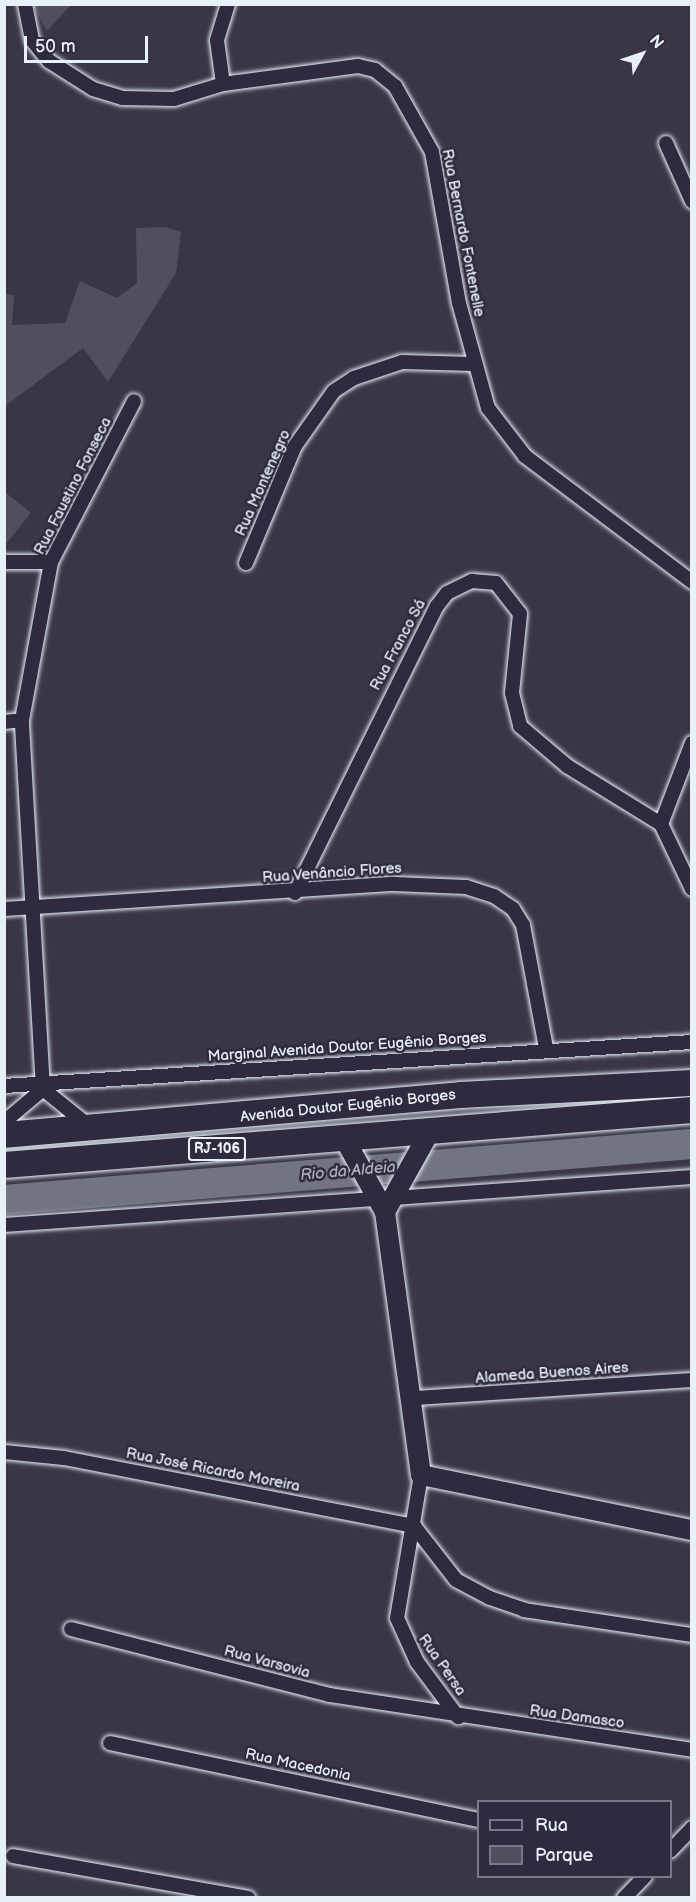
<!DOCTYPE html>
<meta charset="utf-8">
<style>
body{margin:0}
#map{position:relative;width:696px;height:1902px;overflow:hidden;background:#3a3648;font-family:"Balsamiq Sans",sans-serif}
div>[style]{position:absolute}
.green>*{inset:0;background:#504e5f}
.river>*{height:30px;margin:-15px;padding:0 15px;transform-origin:15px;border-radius:15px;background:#737482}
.roads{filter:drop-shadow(0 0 2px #e8f1f8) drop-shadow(0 0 2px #e8f1f8)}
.street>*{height:14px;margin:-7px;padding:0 7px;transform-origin:7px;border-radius:7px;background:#2f2a3d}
.secondary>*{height:20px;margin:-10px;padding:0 10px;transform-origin:10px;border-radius:10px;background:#2f2a3d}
.highway>*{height:26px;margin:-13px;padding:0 13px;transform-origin:13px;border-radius:13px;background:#2f2a3d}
span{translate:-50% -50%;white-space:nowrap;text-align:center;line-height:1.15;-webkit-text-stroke:5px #2f2a3d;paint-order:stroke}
.shield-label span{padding:2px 4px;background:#2f2a3d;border:2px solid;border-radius:4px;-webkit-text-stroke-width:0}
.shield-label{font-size:14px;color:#e8f1f8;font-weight:700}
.street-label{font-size:15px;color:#e8f1f8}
.water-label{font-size:16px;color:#aeb2bd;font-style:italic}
.frame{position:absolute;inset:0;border:6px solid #e8f1f8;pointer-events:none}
.legend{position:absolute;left:477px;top:1800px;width:195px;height:78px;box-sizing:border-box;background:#2f2a3d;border:2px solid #797a88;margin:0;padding:8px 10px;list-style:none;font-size:18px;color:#e8f1f8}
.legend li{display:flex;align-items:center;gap:12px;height:30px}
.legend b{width:30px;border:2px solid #797a88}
.north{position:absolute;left:612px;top:24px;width:60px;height:60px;-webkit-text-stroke:4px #2f2a3d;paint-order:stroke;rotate:50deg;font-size:16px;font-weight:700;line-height:24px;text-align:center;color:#e8f1f8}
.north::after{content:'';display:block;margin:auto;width:21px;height:27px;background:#e8f1f8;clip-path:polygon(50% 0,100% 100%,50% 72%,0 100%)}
.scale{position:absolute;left:24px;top:36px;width:124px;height:27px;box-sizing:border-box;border:3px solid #e8f1f8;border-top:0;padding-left:8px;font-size:18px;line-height:21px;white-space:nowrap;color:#e8f1f8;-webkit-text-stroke:4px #2f2a3d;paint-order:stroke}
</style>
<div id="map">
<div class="green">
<i style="clip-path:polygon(33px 5px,71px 5px,47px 31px)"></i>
<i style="clip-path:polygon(165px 227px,181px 232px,176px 273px,108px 382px,83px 348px,5px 406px,5px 294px,14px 295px,12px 325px,65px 323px,80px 281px,117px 298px,137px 283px,136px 228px)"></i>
<i style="clip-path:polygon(5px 492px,31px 513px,5px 545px)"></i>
</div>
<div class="river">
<i style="left:4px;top:1200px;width:690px;rotate:-4.65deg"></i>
</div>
<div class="roads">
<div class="street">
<i style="left:25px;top:4px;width:37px;rotate:79deg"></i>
<i style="left:32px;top:40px;width:27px;rotate:51deg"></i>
<i style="left:49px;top:61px;width:52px;rotate:32.5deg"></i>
<i style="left:93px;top:89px;width:30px;rotate:17deg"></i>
<i style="left:122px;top:98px;width:52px;rotate:1.1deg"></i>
<i style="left:174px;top:99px;width:51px;rotate:-17deg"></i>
<i style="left:223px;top:84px;width:136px;rotate:-7.6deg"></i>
<i style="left:358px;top:66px;width:17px;rotate:13deg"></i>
<i style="left:375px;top:70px;width:26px;rotate:39deg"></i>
<i style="left:395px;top:86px;width:76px;rotate:60.7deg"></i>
<i style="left:432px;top:152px;width:153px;rotate:79.9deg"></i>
<i style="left:459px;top:303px;width:109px;rotate:74.6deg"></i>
<i style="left:488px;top:408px;width:61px;rotate:52.4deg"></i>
<i style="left:525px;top:456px;width:209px;rotate:37deg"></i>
<i style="left:223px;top:84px;width:44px;rotate:-97.8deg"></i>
<i style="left:217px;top:40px;width:38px;rotate:-73deg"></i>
<i style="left:666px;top:143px;width:64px;rotate:65.9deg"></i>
<i style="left:4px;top:562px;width:47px"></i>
<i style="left:246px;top:563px;width:127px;rotate:-67.3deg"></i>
<i style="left:295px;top:446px;width:67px;rotate:-54.7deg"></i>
<i style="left:334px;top:391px;width:24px;rotate:-33deg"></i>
<i style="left:354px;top:378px;width:51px;rotate:-18.4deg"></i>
<i style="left:402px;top:362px;width:71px;rotate:1.6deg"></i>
<i style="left:4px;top:722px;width:18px;rotate:-6deg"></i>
<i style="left:692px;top:743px;width:87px;rotate:110.9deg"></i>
<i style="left:661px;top:824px;width:72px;rotate:64.5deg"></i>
<i style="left:295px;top:893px;width:320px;rotate:-63.7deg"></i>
<i style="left:437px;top:606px;width:16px;rotate:-52deg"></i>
<i style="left:447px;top:593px;width:28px;rotate:-26deg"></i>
<i style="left:472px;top:581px;width:24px;rotate:5deg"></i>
<i style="left:496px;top:583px;width:39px;rotate:52deg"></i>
<i style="left:520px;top:614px;width:79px;rotate:95.8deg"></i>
<i style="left:512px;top:693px;width:34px;rotate:76deg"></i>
<i style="left:520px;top:726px;width:62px;rotate:40.4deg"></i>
<i style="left:567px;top:766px;width:110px;rotate:31.7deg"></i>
<i style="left:4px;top:909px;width:391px;rotate:-3.7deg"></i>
<i style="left:394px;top:884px;width:72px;rotate:2.4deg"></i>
<i style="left:466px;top:887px;width:29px;rotate:18deg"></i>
<i style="left:494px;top:896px;width:23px;rotate:34deg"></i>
<i style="left:513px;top:909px;width:19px;rotate:58deg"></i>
<i style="left:523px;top:925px;width:125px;rotate:79.4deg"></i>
<i style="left:4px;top:1086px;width:689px;rotate:-3.66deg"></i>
<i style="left:4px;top:1122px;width:51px;rotate:-40.2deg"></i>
<i style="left:90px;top:1127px;width:60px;rotate:-141deg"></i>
<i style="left:43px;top:1089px;width:370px;rotate:-93.3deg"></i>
<i style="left:22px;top:720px;width:161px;rotate:-79.6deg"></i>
<i style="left:51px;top:562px;width:181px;rotate:-62.7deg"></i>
<i style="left:393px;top:1198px;width:300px;rotate:-4deg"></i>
<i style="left:4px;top:1225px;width:375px;rotate:-4deg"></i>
<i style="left:415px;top:1398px;width:278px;rotate:-3.7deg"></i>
<i style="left:4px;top:1452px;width:60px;rotate:5.7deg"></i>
<i style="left:64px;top:1458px;width:357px;rotate:11deg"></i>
<i style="left:421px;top:1475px;width:145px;rotate:99.5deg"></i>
<i style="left:397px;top:1618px;width:48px;rotate:65.6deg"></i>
<i style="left:417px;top:1662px;width:69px;rotate:53.3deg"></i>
<i style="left:414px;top:1526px;width:68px;rotate:52.1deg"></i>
<i style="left:456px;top:1580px;width:38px;rotate:28deg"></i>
<i style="left:490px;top:1598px;width:36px;rotate:19deg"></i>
<i style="left:524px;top:1610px;width:170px;rotate:8.5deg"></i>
<i style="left:71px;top:1629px;width:266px;rotate:14.3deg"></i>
<i style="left:329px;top:1695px;width:367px;rotate:8.6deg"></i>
<i style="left:110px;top:1743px;width:376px;rotate:11.8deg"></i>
<i style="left:670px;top:1851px;width:32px;rotate:-46deg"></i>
<i style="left:13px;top:1856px;width:239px;rotate:10.1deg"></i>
<i style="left:624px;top:1898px;width:30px;rotate:-46deg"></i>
</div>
<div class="secondary">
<i style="left:344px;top:1138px;width:85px;rotate:61deg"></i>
<i style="left:385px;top:1212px;width:265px;rotate:82.2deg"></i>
<i style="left:421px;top:1475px;width:277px;rotate:11.5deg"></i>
<i style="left:385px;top:1212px;width:93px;rotate:-60.9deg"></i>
</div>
<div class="highway">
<i style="left:4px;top:1135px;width:459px;rotate:-5deg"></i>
<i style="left:461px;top:1095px;width:231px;rotate:-3deg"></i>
<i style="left:4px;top:1165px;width:690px;rotate:-4.57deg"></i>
</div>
</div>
<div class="shield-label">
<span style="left:217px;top:1149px">RJ-106</span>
</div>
<div class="street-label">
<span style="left:463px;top:233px;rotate:79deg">Rua Bernardo Fontenelle</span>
<span style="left:263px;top:483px;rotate:-66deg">Rua Montenegro</span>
<span style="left:73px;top:486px;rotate:-63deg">Rua Faustino Fonseca</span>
<span style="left:398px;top:645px;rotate:-62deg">Rua Franco Sá</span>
<span style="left:332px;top:873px;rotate:-4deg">Rua Venâncio Flores</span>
<span style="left:347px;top:1047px;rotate:-4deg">Marginal Avenida Doutor Eugênio Borges</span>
<span style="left:348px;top:1106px;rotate:-6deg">Avenida Doutor Eugênio Borges</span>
<span style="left:552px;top:1373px;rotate:-4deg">Alameda Buenos Aires</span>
<span style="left:213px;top:1470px;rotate:11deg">Rua José Ricardo Moreira</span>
<span style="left:267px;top:1662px;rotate:15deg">Rua Varsovia</span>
<span style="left:442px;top:1665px;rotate:55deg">Rua Persa</span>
<span style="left:577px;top:1717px;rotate:8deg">Rua Damasco</span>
<span style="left:298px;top:1765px;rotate:12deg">Rua Macedonia</span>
</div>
<div class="water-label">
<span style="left:348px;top:1172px;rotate:-5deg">Rio da Aldeia</span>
</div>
<div class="frame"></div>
<ul class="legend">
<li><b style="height:8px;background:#2f2a3d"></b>Rua</li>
<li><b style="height:16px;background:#504e5f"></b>Parque</li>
</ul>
<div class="north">N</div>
<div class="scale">50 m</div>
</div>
